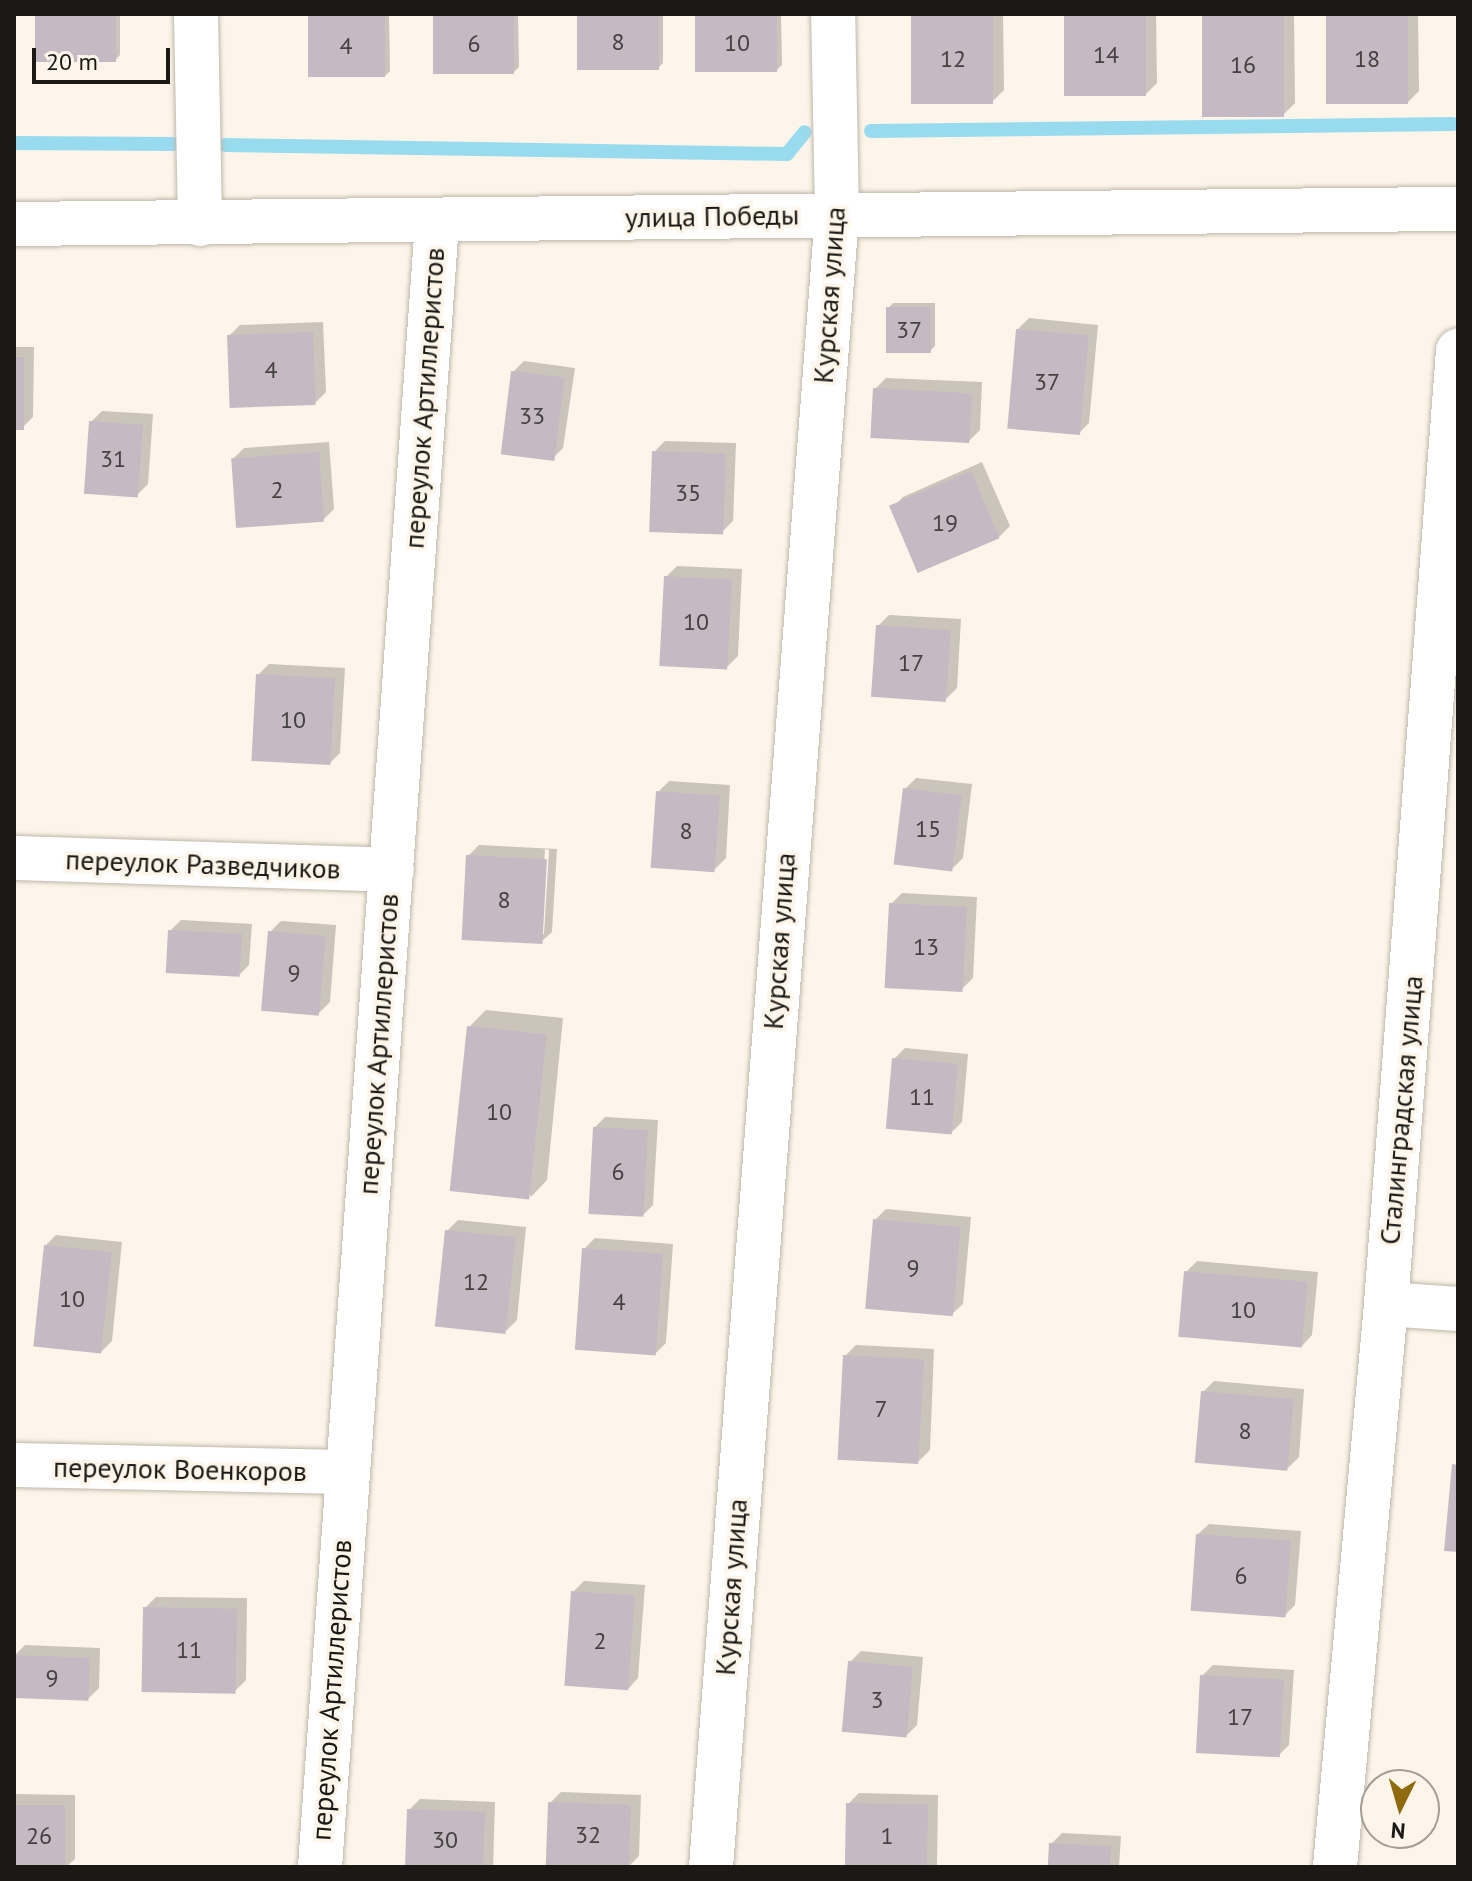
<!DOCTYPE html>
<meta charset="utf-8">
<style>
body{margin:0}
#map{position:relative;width:1472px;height:1881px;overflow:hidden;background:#fdf5e9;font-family:"PT Sans",sans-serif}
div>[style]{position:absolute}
.shadow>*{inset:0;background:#0003}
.stream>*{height:14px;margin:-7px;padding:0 7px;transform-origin:7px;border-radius:7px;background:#98dbef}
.building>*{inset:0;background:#c5bac4;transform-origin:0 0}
.roads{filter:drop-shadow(0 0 2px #beb7ab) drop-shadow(0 0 2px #beb7ab)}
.street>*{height:44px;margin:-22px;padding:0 22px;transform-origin:22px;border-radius:22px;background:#fff}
span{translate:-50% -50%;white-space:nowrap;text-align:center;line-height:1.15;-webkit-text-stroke:7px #fdf5e9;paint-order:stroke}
.number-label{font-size:24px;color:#464141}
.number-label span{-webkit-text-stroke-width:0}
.street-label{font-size:28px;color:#1b1915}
.frame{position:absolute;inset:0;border:16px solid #1b1915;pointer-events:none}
.north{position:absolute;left:1360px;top:1769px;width:80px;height:80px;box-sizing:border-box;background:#fdf5e9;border:2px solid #a39d94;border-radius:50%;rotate:185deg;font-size:22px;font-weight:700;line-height:32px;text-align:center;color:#1b1915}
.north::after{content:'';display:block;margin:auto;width:28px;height:36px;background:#8f6a0f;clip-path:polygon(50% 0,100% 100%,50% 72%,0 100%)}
.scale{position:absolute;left:32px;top:48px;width:138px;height:36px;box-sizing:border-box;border:4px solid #1b1915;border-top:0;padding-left:10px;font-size:24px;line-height:28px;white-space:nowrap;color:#1b1915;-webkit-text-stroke:6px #fdf5e9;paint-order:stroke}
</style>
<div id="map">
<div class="shadow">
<i style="clip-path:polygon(37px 14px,120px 14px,120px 55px,115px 60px)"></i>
<i style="clip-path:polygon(310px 14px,389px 14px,390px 71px,385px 76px)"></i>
<i style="clip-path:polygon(435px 14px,518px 14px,519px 67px,514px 72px)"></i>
<i style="clip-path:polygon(579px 14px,663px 14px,663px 63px,658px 68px)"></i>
<i style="clip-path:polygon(697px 14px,781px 14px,782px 65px,777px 70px)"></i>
<i style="clip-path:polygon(913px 14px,1003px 14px,1004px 90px,993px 101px)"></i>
<i style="clip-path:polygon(1066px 14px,1156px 14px,1157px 83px,1146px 94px)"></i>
<i style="clip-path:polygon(1204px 14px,1294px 14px,1295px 103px,1284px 114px)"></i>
<i style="clip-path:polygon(1328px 14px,1418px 14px,1419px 91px,1408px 102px)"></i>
<i style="clip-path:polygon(893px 303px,935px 303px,935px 346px,930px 351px,888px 308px)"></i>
<i style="clip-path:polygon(1029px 318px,1098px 325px,1089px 423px,1078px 434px,1018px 329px)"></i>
<i style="clip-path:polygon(323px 322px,326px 392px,315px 403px,229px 336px,240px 325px)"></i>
<i style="clip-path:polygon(14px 347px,34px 347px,33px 417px,22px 428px,14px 428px)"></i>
<i style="clip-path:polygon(524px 361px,575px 368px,563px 448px,552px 459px,513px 372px)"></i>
<i style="clip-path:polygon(886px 378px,982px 382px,980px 430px,969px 441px,875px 389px)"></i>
<i style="clip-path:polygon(102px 411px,153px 414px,148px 484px,137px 495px,91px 422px)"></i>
<i style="clip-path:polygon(665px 441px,736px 443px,733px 521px,722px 532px,654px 452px)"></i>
<i style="clip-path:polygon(329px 442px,334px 509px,323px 520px,233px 459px,244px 448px)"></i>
<i style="clip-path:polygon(982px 462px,1010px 526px,999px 537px,892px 508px,903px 497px)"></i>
<i style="clip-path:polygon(677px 566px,742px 569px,738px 656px,727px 667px,666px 577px)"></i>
<i style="clip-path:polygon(889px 615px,961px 619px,957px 688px,946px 699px,878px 626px)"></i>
<i style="clip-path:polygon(269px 664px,345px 668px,340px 753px,329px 764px,258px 675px)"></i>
<i style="clip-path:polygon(916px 778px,972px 784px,963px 858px,952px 869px,905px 789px)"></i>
<i style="clip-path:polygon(669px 781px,730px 785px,726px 858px,715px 869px,658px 792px)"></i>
<i style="clip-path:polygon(evenodd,479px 845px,557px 849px,552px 932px,541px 942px,468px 856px,479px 845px,545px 849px,549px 850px,544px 934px,540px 934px,545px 849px)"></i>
<i style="clip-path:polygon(902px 893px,977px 897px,973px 978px,962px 989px,891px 904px)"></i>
<i style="clip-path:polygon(181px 920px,252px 924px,249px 965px,238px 976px,170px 931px)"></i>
<i style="clip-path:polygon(281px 921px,336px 925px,330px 1002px,319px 1013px,270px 932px)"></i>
<i style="clip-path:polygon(486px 1010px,563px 1018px,547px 1180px,531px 1197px,469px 1027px)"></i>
<i style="clip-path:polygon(905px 1048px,968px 1054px,962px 1122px,951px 1133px,894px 1059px)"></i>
<i style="clip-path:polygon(605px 1117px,658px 1120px,653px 1205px,642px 1216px,594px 1128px)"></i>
<i style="clip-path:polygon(886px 1209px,971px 1217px,963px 1304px,952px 1314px,875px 1220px)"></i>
<i style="clip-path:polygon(458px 1220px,526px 1227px,517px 1320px,506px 1331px,447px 1231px)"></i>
<i style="clip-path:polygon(56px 1235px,122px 1242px,112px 1341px,101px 1352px,45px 1246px)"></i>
<i style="clip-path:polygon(595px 1238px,673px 1244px,666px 1343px,655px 1354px,584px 1249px)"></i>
<i style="clip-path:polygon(1197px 1261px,1318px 1272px,1312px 1335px,1302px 1346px,1186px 1272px)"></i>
<i style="clip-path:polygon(856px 1345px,934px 1349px,930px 1450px,919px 1461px,845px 1356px)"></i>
<i style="clip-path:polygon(1214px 1381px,1304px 1389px,1299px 1457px,1288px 1468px,1203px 1392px)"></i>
<i style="clip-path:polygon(1209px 1524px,1301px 1531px,1295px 1605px,1284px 1616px,1198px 1534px)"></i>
<i style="clip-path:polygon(584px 1581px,645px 1585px,638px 1678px,628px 1689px,573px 1592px)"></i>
<i style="clip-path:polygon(156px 1597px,247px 1598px,246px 1680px,235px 1691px,145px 1608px)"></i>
<i style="clip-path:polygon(25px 1645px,100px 1648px,99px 1688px,88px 1699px,14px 1696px,14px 1656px)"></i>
<i style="clip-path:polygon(861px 1651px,923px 1657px,917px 1725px,906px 1736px,850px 1662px)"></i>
<i style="clip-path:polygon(1213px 1665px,1294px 1670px,1289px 1745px,1278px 1756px,1202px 1676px)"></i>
<i style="clip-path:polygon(561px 1792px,641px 1795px,639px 1856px,628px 1867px,550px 1803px)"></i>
<i style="clip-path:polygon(859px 1793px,938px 1795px,937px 1867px,847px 1867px,848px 1804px)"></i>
<i style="clip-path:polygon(14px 1794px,75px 1795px,75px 1859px,66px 1867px,14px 1867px)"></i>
<i style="clip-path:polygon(420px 1799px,495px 1802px,493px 1867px,407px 1867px,409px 1810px)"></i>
<i style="clip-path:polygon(1062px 1833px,1121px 1836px,1119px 1867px,1050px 1867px,1051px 1844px)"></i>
</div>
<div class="stream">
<i style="left:871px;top:131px;width:582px;rotate:-0.69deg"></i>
<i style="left:14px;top:143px;width:159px;rotate:0.4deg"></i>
<i style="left:225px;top:145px;width:562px;rotate:0.92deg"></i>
<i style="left:787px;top:154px;width:28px;rotate:-51deg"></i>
</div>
<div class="building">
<i style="left:35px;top:14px;width:81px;height:48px"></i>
<i style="left:308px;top:14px;width:77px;height:63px"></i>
<i style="left:433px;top:14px;width:81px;height:60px"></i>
<i style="left:577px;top:14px;width:82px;height:56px"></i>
<i style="left:695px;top:14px;width:82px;height:58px"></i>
<i style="left:911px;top:14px;width:82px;height:90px"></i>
<i style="left:1064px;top:14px;width:82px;height:82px"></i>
<i style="left:1202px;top:14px;width:82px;height:103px"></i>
<i style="left:1326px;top:14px;width:82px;height:90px"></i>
<i style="left:886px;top:307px;width:45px;height:46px"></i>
<i style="left:1016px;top:329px;width:73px;height:100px;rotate:5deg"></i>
<i style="left:313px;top:332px;width:73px;height:86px;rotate:88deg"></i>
<i style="left:14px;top:357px;width:10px;height:73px"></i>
<i style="left:511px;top:371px;width:54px;height:84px;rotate:7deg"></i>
<i style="left:873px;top:388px;width:99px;height:50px;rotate:3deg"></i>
<i style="left:89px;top:421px;width:54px;height:73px;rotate:4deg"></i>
<i style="left:652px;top:451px;width:74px;height:81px;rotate:2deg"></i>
<i style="left:319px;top:452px;width:70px;height:88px;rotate:86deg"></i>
<i style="left:971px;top:471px;width:73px;height:89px;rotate:67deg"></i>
<i style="left:664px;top:576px;width:68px;height:90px;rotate:3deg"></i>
<i style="left:876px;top:625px;width:75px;height:72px;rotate:4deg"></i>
<i style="left:256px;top:674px;width:79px;height:87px;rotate:3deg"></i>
<i style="left:903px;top:788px;width:59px;height:77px;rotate:7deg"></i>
<i style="left:656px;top:791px;width:64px;height:77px;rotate:4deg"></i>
<i style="left:466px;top:855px;width:81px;height:85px;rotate:3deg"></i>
<i style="left:889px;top:903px;width:78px;height:85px;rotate:3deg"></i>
<i style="left:168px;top:930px;width:74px;height:43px;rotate:3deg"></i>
<i style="left:268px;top:931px;width:58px;height:80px;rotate:5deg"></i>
<i style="left:467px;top:1026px;width:80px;height:166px;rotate:6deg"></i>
<i style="left:892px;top:1058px;width:66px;height:71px;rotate:5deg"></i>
<i style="left:593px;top:1127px;width:55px;height:87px;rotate:3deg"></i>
<i style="left:873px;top:1219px;width:88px;height:90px;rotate:5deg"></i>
<i style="left:445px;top:1230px;width:71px;height:97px;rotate:6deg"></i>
<i style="left:44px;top:1245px;width:68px;height:102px;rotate:6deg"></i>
<i style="left:582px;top:1248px;width:81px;height:102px;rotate:4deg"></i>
<i style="left:1184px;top:1271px;width:124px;height:66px;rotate:5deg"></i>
<i style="left:843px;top:1355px;width:81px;height:105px;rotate:3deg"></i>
<i style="left:1201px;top:1391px;width:93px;height:72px;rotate:5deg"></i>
<i style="clip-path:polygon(1452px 1464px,1458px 1465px,1458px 1552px,1444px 1551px)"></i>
<i style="left:1196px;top:1534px;width:95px;height:77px;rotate:4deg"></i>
<i style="left:571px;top:1591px;width:64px;height:95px;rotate:4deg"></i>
<i style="left:143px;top:1607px;width:94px;height:85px;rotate:1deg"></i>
<i style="left:14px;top:1655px;width:76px;height:43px;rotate:2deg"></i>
<i style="left:848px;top:1661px;width:65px;height:71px;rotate:5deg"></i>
<i style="left:1200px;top:1675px;width:84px;height:78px;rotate:3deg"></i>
<i style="left:548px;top:1802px;width:83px;height:64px;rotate:2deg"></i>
<i style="left:846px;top:1803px;width:82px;height:64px;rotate:1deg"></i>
<i style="left:14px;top:1805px;width:51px;height:62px"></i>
<i style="left:407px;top:1809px;width:78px;height:58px;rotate:2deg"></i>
<i style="left:1049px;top:1843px;width:62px;height:24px;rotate:3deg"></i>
</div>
<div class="roads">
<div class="street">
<i style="left:196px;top:14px;width:210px;rotate:88.9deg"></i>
<i style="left:14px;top:224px;width:1444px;rotate:-0.6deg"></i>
<i style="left:14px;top:858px;width:378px;rotate:1.8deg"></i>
<i style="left:1386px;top:1304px;width:72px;rotate:4deg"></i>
<i style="left:14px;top:1465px;width:331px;rotate:1.2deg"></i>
<i style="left:320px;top:1867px;width:1650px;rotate:-85.93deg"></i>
<i style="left:711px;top:1867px;width:1658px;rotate:-85.64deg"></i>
<i style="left:837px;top:214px;width:200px;rotate:-91.1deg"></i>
<i style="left:1335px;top:1867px;width:565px;rotate:-84.82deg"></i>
<i style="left:1386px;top:1304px;width:956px;rotate:-85.68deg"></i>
</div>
</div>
<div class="number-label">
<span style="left:618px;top:42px">8</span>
<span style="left:737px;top:43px">10</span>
<span style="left:474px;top:44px">6</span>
<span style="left:346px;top:46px">4</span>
<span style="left:1106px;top:55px">14</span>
<span style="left:953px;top:59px">12</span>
<span style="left:1367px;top:59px">18</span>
<span style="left:1243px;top:65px">16</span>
<span style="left:909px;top:330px">37</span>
<span style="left:271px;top:370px">4</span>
<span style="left:1047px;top:382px">37</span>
<span style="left:532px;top:416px">33</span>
<span style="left:113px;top:459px">31</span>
<span style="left:277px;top:490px">2</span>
<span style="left:688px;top:493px">35</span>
<span style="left:945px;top:523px">19</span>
<span style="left:696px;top:622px">10</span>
<span style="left:911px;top:663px">17</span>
<span style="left:293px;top:720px">10</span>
<span style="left:928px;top:829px">15</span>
<span style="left:686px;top:831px">8</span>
<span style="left:504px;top:900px">8</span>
<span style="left:926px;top:947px">13</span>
<span style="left:294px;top:973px">9</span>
<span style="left:922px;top:1097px">11</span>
<span style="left:499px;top:1112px">10</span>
<span style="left:618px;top:1172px">6</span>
<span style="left:913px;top:1268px">9</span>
<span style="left:476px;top:1282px">12</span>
<span style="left:72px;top:1299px">10</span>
<span style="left:619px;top:1302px">4</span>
<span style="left:1243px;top:1310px">10</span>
<span style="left:881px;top:1409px">7</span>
<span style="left:1245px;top:1431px">8</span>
<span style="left:1241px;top:1576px">6</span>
<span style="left:600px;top:1641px">2</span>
<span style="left:189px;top:1650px">11</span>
<span style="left:52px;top:1678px">9</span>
<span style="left:877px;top:1700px">3</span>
<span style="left:1240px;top:1717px">17</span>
<span style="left:588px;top:1835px">32</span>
<span style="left:39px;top:1836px">26</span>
<span style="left:887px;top:1836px">1</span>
<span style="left:445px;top:1840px">30</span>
</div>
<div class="street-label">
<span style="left:712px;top:216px;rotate:-1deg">улица Победы</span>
<span style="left:829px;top:295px;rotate:-86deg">Курская улица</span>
<span style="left:424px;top:398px;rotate:-86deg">переулок Артиллеристов</span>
<span style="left:203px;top:864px;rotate:2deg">переулок Разведчиков</span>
<span style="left:779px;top:941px;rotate:-86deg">Курская улица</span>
<span style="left:378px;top:1044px;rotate:-86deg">переулок Артиллеристов</span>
<span style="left:1401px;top:1110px;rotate:-85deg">Сталинградская улица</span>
<span style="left:180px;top:1469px;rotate:1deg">переулок Военкоров</span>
<span style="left:731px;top:1587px;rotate:-86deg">Курская улица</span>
<span style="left:331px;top:1690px;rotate:-86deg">переулок Артиллеристов</span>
</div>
<div class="frame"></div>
<div class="north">N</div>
<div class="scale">20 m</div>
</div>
